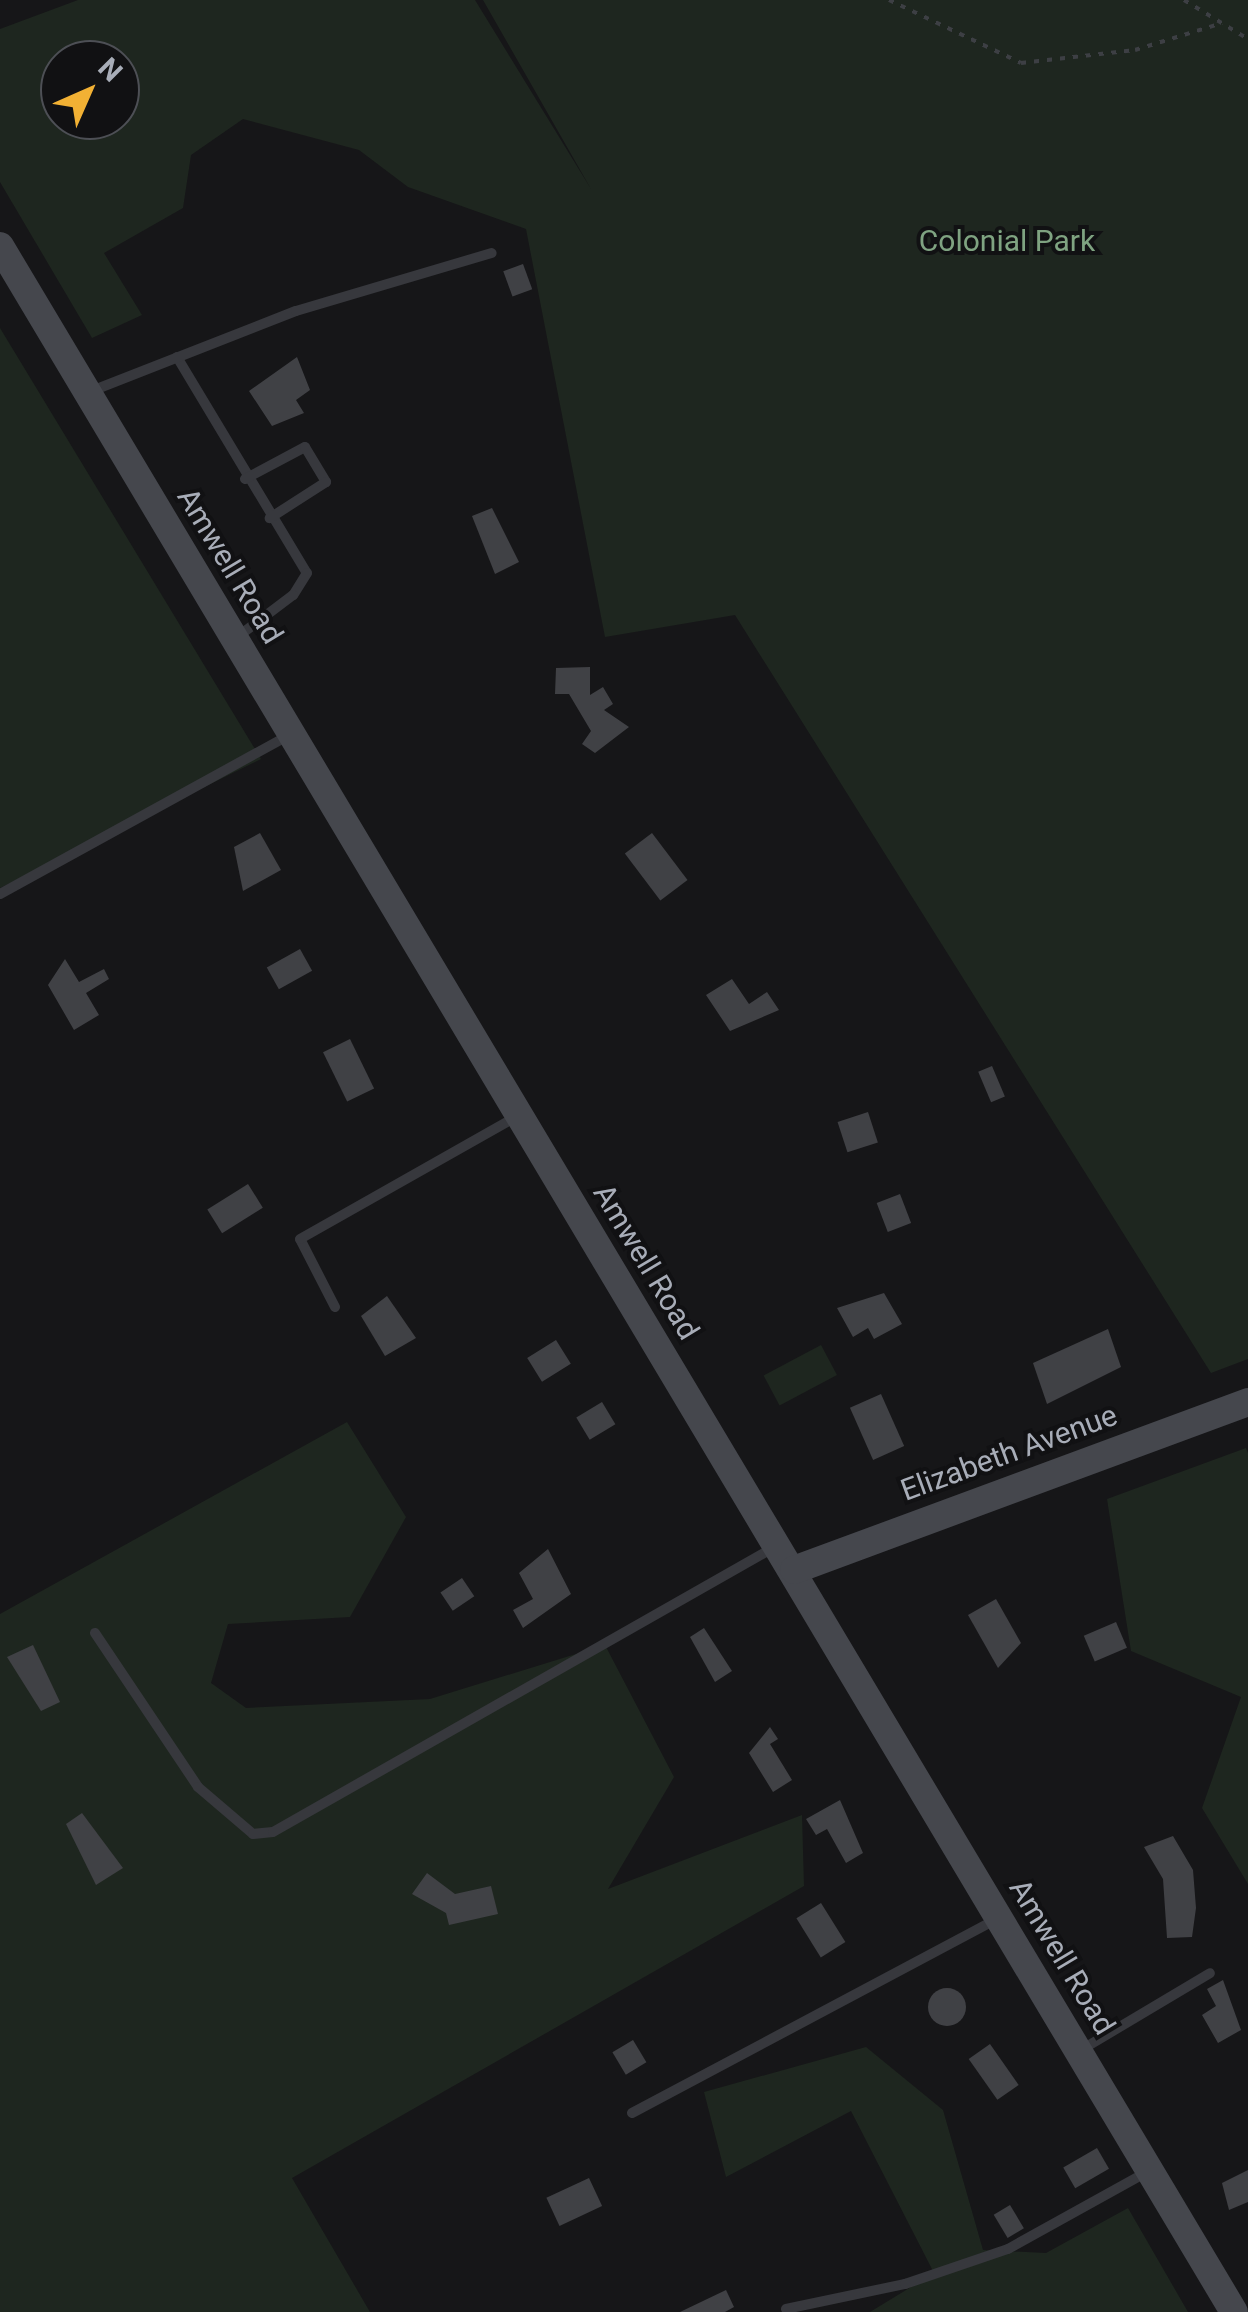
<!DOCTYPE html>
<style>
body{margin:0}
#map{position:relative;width:1248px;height:2312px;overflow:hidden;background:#161618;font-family:Roboto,sans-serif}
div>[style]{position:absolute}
.green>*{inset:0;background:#1e261f;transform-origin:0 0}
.building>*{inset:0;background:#404145;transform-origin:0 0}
.round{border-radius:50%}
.path>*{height:4px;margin-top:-2px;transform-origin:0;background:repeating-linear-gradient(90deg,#3d3f44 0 5px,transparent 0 13px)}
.lane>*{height:10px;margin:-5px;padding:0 5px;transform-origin:5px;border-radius:5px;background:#37383d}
.secondary>*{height:28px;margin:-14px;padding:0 14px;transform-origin:14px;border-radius:14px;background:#45474d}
span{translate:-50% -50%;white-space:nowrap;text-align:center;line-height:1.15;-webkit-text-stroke:8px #111113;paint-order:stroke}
.park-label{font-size:30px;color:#7fa381}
.street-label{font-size:30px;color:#a8adb8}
.north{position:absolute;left:40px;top:40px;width:100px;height:100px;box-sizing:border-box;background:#111113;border:2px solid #4d4f55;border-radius:50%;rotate:45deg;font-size:28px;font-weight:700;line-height:40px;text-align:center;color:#a8adb8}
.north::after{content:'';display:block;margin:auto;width:35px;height:45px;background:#f2b134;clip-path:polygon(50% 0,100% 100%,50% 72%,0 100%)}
</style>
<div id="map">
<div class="green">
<i style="clip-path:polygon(evenodd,78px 0,475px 0,591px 189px,483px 0,1248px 0,1248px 1359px,1211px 1373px,735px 615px,605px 637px,526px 229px,408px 187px,359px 150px,243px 119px,191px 155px,183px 208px,104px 253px,142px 315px,92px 338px,0 182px,0 29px,78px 0,60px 60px,120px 60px,120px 120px,60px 120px,60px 60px)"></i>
<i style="clip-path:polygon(0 328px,261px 759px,0 888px)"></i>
<i style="left:821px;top:1345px;width:34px;height:65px;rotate:62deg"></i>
<i style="clip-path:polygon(347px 1422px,406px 1517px,350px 1617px,228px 1624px,211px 1683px,246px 1708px,430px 1699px,605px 1645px,674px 1777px,608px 1889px,802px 1815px,804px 1886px,292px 2178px,370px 2312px,0 2312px,0 1614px)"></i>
<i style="clip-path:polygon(1246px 1448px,1248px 1453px,1248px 1884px,1202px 1808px,1241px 1697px,1131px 1651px,1107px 1499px)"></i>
<i style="clip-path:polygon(866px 2047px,943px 2110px,983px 2250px,1046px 2253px,1128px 2208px,1188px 2312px,870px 2312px,934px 2273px,851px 2111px,726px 2177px,704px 2092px)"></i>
</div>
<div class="building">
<i style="left:523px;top:264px;width:27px;height:21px;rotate:70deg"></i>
<i style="clip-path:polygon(297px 357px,310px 390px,296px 400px,304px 413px,272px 426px,249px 391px)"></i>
<i style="clip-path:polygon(492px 508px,519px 562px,495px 574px,472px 516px)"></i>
<i style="clip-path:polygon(590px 667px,590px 695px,603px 687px,613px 704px,604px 710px,629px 727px,595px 753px,582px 744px,591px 731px,569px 694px,555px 694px,556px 668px)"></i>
<i style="clip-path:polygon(260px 833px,281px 870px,243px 891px,234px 847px)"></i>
<i style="left:652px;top:833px;width:59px;height:34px;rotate:53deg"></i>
<i style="left:300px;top:949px;width:25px;height:38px;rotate:61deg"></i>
<i style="clip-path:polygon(65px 959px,79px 982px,104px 969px,109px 979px,86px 993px,99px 1015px,74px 1030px,48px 985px)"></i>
<i style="clip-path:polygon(732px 979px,749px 1004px,767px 992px,779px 1010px,730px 1031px,706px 995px)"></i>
<i style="left:350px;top:1039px;width:55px;height:30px;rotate:64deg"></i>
<i style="left:992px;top:1066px;width:33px;height:15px;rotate:67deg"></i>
<i style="left:868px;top:1112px;width:32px;height:32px;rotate:72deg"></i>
<i style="left:248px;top:1184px;width:28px;height:48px;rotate:58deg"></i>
<i style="left:900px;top:1194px;width:31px;height:25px;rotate:69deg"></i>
<i style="clip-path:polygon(884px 1293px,902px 1324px,874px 1339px,868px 1328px,853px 1337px,837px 1308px)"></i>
<i style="clip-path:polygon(387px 1296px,416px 1338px,385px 1356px,361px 1316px)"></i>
<i style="clip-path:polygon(1108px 1329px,1121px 1367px,1047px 1404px,1033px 1363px)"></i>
<i style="left:556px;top:1340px;width:28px;height:34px;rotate:58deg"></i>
<i style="left:881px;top:1394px;width:57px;height:34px;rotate:66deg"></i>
<i style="left:602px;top:1402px;width:26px;height:30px;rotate:59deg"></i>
<i style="clip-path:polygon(548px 1549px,571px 1594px,523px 1628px,513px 1610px,533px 1599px,519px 1573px)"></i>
<i style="left:462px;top:1578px;width:22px;height:26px;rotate:56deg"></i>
<i style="clip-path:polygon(996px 1599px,1021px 1643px,998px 1668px,968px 1615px)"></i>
<i style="left:1116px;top:1622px;width:28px;height:35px;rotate:67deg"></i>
<i style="clip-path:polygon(704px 1628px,732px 1671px,715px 1682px,690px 1637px)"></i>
<i style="clip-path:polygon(33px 1645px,60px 1702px,41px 1711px,7px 1657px)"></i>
<i style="clip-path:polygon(770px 1727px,778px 1739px,770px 1744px,792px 1780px,773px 1792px,749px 1753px)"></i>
<i style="clip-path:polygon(840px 1800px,863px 1853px,846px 1863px,827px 1829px,816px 1835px,806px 1819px)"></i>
<i style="clip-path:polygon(82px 1813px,123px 1868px,96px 1885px,66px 1824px)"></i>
<i style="clip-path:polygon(1173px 1836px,1193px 1870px,1196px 1908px,1192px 1937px,1167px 1938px,1163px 1879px,1144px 1847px)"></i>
<i style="clip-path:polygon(427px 1873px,455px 1894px,491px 1886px,498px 1914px,449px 1925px,446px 1913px,412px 1894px)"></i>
<i style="left:821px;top:1903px;width:46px;height:29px;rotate:58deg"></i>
<i style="clip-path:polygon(1223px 1980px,1241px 2030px,1218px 2043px,1202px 2015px,1216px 2006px,1207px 1989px)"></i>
<i class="round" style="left:928px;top:1988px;width:38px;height:38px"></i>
<i style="left:633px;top:2040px;width:26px;height:24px;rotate:59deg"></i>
<i style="left:990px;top:2044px;width:50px;height:26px;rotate:55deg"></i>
<i style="left:1097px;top:2148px;width:24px;height:39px;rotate:60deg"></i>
<i style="clip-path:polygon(1248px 2170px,1248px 2202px,1229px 2210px,1222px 2183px)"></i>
<i style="left:589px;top:2178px;width:31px;height:47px;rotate:65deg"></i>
<i style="left:1010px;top:2205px;width:27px;height:19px;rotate:59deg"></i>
<i style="clip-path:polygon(726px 2290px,734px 2307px,725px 2312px,680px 2312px)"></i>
</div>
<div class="path">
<i style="left:889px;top:0;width:146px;rotate:25.5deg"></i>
<i style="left:1021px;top:63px;width:115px;rotate:-6.5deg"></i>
<i style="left:1135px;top:50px;width:91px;rotate:-17.2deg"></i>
<i style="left:1184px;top:0;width:75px;rotate:31.4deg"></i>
</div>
<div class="lane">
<i style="left:177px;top:357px;width:252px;rotate:59deg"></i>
<i style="left:307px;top:573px;width:26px;rotate:122deg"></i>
<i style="left:293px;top:595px;width:71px;rotate:143deg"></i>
<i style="left:89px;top:392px;width:222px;rotate:-21.4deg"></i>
<i style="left:296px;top:311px;width:204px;rotate:-16.5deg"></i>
<i style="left:245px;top:479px;width:68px;rotate:-28.1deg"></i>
<i style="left:305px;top:447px;width:41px;rotate:59deg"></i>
<i style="left:326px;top:482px;width:67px;rotate:147.3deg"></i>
<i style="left:0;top:894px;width:332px;rotate:-28.8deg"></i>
<i style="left:335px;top:1307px;width:76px;rotate:-117.2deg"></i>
<i style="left:300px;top:1239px;width:252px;rotate:-29.5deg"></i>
<i style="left:95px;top:1633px;width:185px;rotate:56.2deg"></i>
<i style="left:198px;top:1787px;width:72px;rotate:40.5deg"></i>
<i style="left:253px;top:1834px;width:20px;rotate:-6deg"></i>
<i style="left:273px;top:1832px;width:575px;rotate:-29.6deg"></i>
<i style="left:1081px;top:2050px;width:150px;rotate:-30.8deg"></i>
<i style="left:632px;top:2113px;width:415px;rotate:-28deg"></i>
<i style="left:786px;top:2309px;width:122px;rotate:-11.9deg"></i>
<i style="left:905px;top:2284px;width:109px;rotate:-18.8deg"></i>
<i style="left:1008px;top:2249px;width:157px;rotate:-29deg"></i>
</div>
<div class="secondary">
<i style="left:0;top:246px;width:2406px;rotate:59.15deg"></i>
<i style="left:794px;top:1570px;width:484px;rotate:-20.3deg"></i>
</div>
<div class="park-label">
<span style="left:1007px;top:241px">Colonial Park</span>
</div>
<div class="street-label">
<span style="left:230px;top:566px;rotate:59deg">Amwell Road</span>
<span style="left:646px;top:1262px;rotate:59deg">Amwell Road</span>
<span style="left:1009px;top:1453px;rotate:-20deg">Elizabeth Avenue</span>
<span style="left:1062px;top:1957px;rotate:59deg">Amwell Road</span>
</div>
<div class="north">N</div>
</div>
